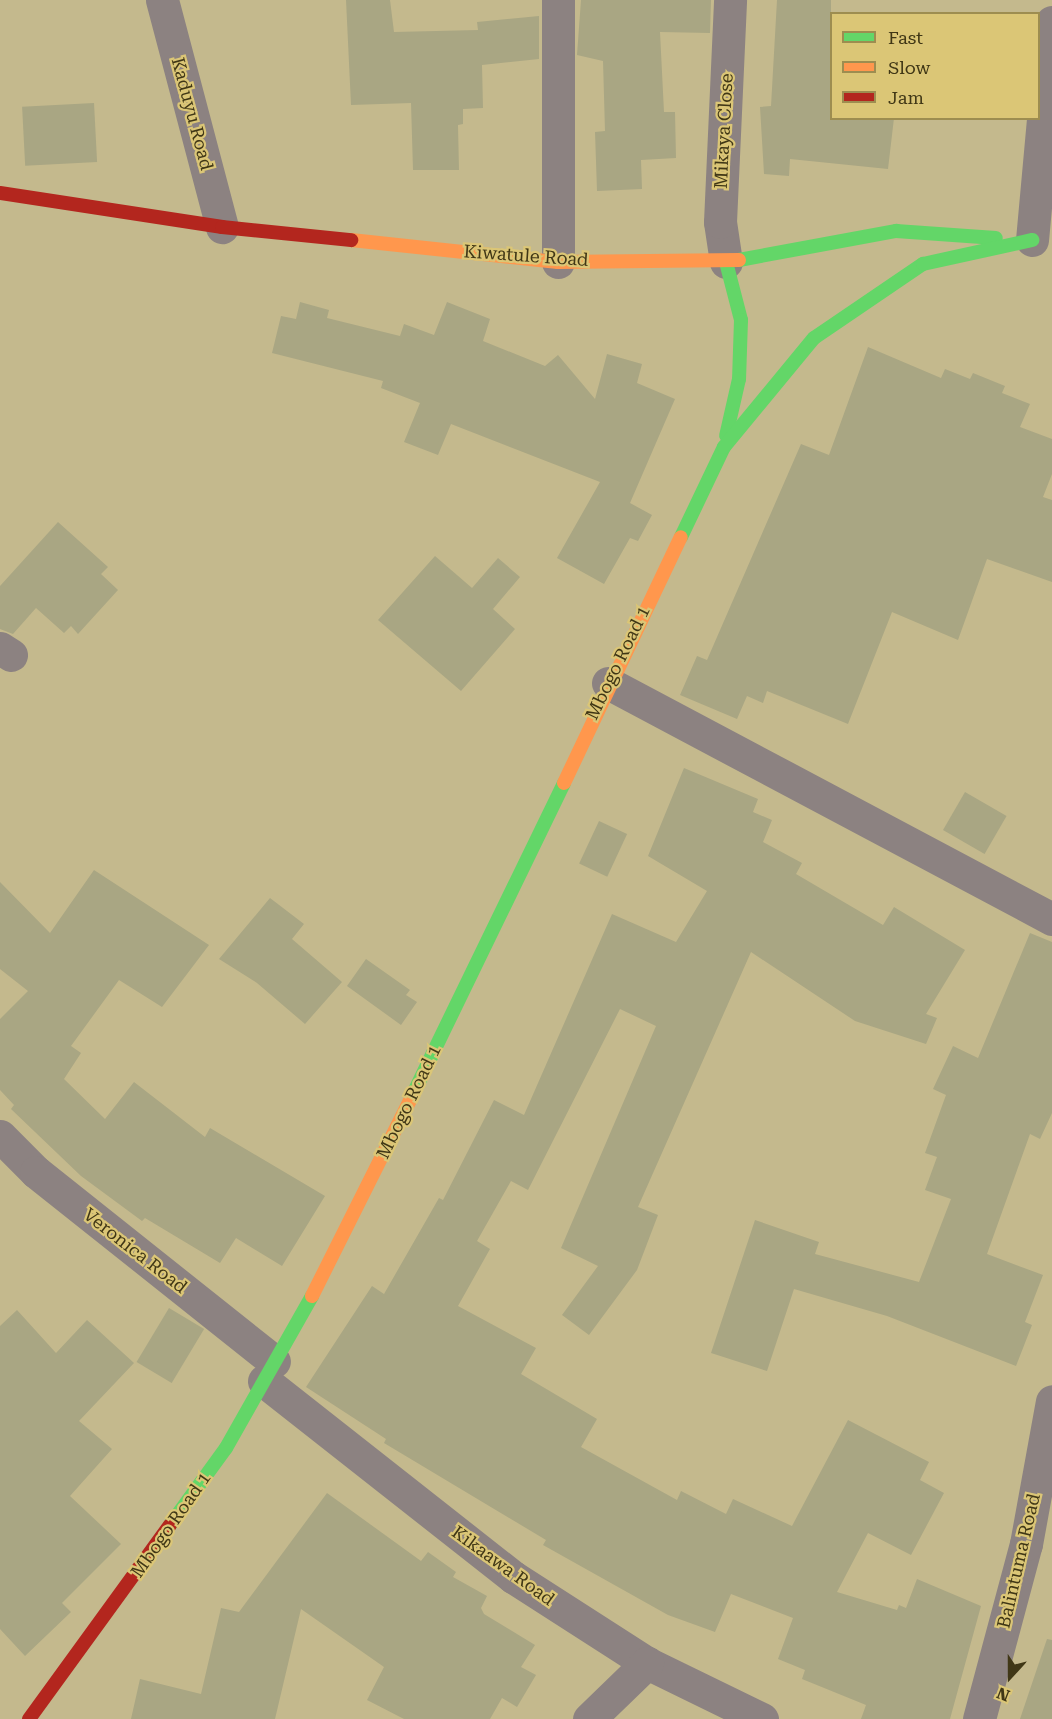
<!DOCTYPE html>
<style>
body{margin:0}
#map{position:relative;width:1052px;height:1719px;overflow:hidden;background:#c4b98d;font-family:"Roboto Serif",serif}
div>[style]{position:absolute}
.building>*{inset:0;background:#a9a683;transform-origin:0 0}
.street>*{height:33px;margin:-16.5px;padding:0 16.5px;transform-origin:16.5px;border-radius:16.5px;background:#8c8281}
.fast>*{height:14px;margin:-7px;padding:0 7px;transform-origin:7px;border-radius:7px;background:#63d668}
.slow>*{height:14px;margin:-7px;padding:0 7px;transform-origin:7px;border-radius:7px;background:#ff974d}
.jam>*{height:14px;margin:-7px;padding:0 7px;transform-origin:7px;border-radius:7px;background:#b3261e}
span{translate:-50% -50%;white-space:nowrap;text-align:center;line-height:1.15;-webkit-text-stroke:4.5px #dbc676;paint-order:stroke}
.street-label{font-size:18px;color:#403716}
.legend{position:absolute;left:830px;top:12px;width:210px;height:108px;box-sizing:border-box;background:#dbc676;border:2px solid #9d8d50;margin:0;padding:8px 10px;list-style:none;font-size:18px;color:#403716}
.legend li{display:flex;align-items:center;gap:12px;height:30px}
.legend b{width:30px;border:2px solid #9d8d50}
.north{position:absolute;left:980px;top:1647px;width:60px;height:60px;-webkit-text-stroke:4px #dbc676;paint-order:stroke;rotate:201deg;font-size:16px;font-weight:700;line-height:24px;text-align:center;color:#403716}
.north::after{content:'';display:block;margin:auto;width:21px;height:27px;background:#403716;clip-path:polygon(50% 0,100% 100%,50% 72%,0 100%)}
</style>
<div id="map">
<div class="building">
<i style="clip-path:polygon(346px 0,390px 0,394px 32px,478px 30px,477px 22px,539px 16px,539px 59px,482px 65px,483px 108px,463px 109px,463px 124px,458px 125px,459px 170px,413px 170px,411px 103px,351px 105px)"></i>
<i style="clip-path:polygon(581px 0,711px 0,710px 33px,660px 32px,664px 112px,675px 112px,676px 158px,641px 160px,642px 189px,597px 191px,595px 132px,605px 131px,603px 61px,577px 55px)"></i>
<i style="clip-path:polygon(777px 0,831px 0,831px 118px,894px 118px,888px 169px,790px 159px,789px 176px,764px 174px,760px 107px,771px 106px)"></i>
<i style="left:94px;top:103px;width:59px;height:72px;rotate:87deg"></i>
<i style="clip-path:polygon(300px 302px,329px 310px,327px 318px,400px 336px,404px 324px,434px 335px,447px 302px,490px 319px,483px 341px,545px 366px,558px 355px,595px 399px,607px 354px,642px 364px,637px 383px,675px 399px,630px 503px,652px 515px,638px 541px,630px 538px,604px 584px,557px 558px,600px 482px,451px 424px,438px 455px,404px 442px,420px 403px,381px 388px,383px 381px,272px 353px,281px 316px,296px 319px)"></i>
<i style="clip-path:polygon(868px 347px,941px 378px,945px 369px,970px 379px,973px 373px,1005px 386px,1002px 393px,1030px 404px,1020px 427px,1052px 439px,1052px 474px,1043px 497px,1052px 500px,1052px 582px,987px 559px,958px 640px,892px 612px,848px 724px,767px 691px,763px 703px,747px 696px,737px 719px,680px 695px,697px 656px,707px 660px,801px 444px,829px 455px)"></i>
<i style="clip-path:polygon(58px 522px,108px 567px,101px 574px,118px 590px,78px 634px,71px 626px,64px 633px,36px 608px,13px 634px,0 629px,0 586px)"></i>
<i style="clip-path:polygon(435px 556px,472px 588px,498px 558px,520px 577px,493px 609px,515px 629px,461px 691px,378px 620px)"></i>
<i style="clip-path:polygon(684px 768px,758px 799px,753px 812px,772px 820px,763px 842px,802px 863px,796px 874px,883px 925px,894px 907px,965px 950px,926px 1014px,937px 1018px,926px 1044px,855px 1021px,751px 952px,638px 1207px,658px 1215px,637px 1270px,589px 1335px,562px 1315px,598px 1266px,561px 1248px,656px 1026px,620px 1009px,528px 1190px,511px 1181px,477px 1241px,490px 1249px,458px 1306px,536px 1348px,521px 1374px,597px 1419px,581px 1447px,677px 1500px,681px 1491px,726px 1514px,733px 1499px,792px 1526px,848px 1420px,929px 1462px,920px 1480px,944px 1493px,911px 1555px,868px 1533px,837px 1592px,897px 1610px,899px 1605px,906px 1608px,917px 1579px,981px 1606px,950px 1719px,861px 1719px,866px 1705px,802px 1679px,805px 1670px,778px 1659px,793px 1618px,731px 1594px,715px 1632px,668px 1615px,543px 1545px,546px 1540px,384px 1443px,386px 1439px,306px 1387px,372px 1286px,384px 1294px,439px 1198px,443px 1200px,494px 1100px,524px 1115px,612px 914px,676px 942px,707px 891px,648px 856px)"></i>
<i style="left:965px;top:792px;width:48px;height:44px;rotate:30deg"></i>
<i style="left:599px;top:821px;width:31px;height:47px;rotate:25deg"></i>
<i style="clip-path:polygon(94px 870px,209px 945px,162px 1007px,119px 980px,71px 1046px,81px 1053px,64px 1079px,105px 1119px,134px 1082px,205px 1137px,210px 1128px,325px 1196px,282px 1266px,236px 1238px,220px 1263px,145px 1218px,142px 1221px,81px 1176px,11px 1109px,14px 1105px,0 1090px,0 1019px,28px 991px,0 969px,0 882px,50px 933px)"></i>
<i style="clip-path:polygon(270px 898px,304px 924px,292px 939px,342px 982px,305px 1024px,257px 983px,219px 959px)"></i>
<i style="clip-path:polygon(1030px 933px,1052px 942px,1052px 1113px,1040px 1139px,1030px 1134px,987px 1254px,1043px 1275px,1025px 1322px,1032px 1325px,1016px 1366px,887px 1316px,794px 1289px,767px 1371px,711px 1353px,755px 1220px,819px 1242px,815px 1254px,919px 1282px,951px 1199px,925px 1190px,937px 1157px,925px 1153px,946px 1095px,933px 1089px,953px 1046px,978px 1058px)"></i>
<i style="clip-path:polygon(366px 959px,410px 990px,406px 995px,417px 1002px,401px 1025px,347px 986px)"></i>
<i style="left:169px;top:1308px;width:41px;height:63px;rotate:31deg"></i>
<i style="clip-path:polygon(17px 1310px,56px 1353px,87px 1320px,134px 1363px,79px 1421px,112px 1449px,70px 1496px,121px 1544px,62px 1603px,71px 1612px,25px 1656px,0 1629px,0 1326px)"></i>
<i style="clip-path:polygon(327px 1493px,421px 1561px,428px 1552px,456px 1572px,453px 1577px,487px 1596px,481px 1608px,484px 1614px,535px 1645px,521px 1667px,536px 1675px,517px 1707px,502px 1698px,490px 1719px,404px 1719px,367px 1700px,384px 1667px,301px 1609px,275px 1719px,131px 1719px,140px 1679px,201px 1694px,221px 1608px,239px 1612px)"></i>
<i style="clip-path:polygon(1047px 1639px,1052px 1640px,1052px 1719px,1020px 1719px)"></i>
</div>
<div class="street">
<i style="left:162px;top:0;width:235px;rotate:75.2deg"></i>
<i style="left:558px;top:0;width:262px;rotate:90deg"></i>
<i style="left:1032px;top:240px;width:219px;rotate:-84.8deg"></i>
<i style="left:726px;top:262px;width:40px;rotate:-98.5deg"></i>
<i style="left:720px;top:222px;width:222px;rotate:-87.4deg"></i>
<i style="left:0;top:648px;width:13px;rotate:32deg"></i>
<i style="left:608px;top:683px;width:503px;rotate:27.99deg"></i>
<i style="left:0;top:1136px;width:51px;rotate:45deg"></i>
<i style="left:36px;top:1172px;width:304px;rotate:38.5deg"></i>
<i style="left:264px;top:1381px;width:317px;rotate:38.2deg"></i>
<i style="left:513px;top:1577px;width:159px;rotate:32.7deg"></i>
<i style="left:647px;top:1663px;width:128px;rotate:26deg"></i>
<i style="left:589px;top:1719px;width:81px;rotate:-44deg"></i>
<i style="left:979px;top:1719px;width:181px;rotate:-75deg"></i>
<i style="left:1026px;top:1544px;width:145px;rotate:-79.7deg"></i>
</div>
<div class="fast">
<i style="left:739px;top:260px;width:160px;rotate:-10.5deg"></i>
<i style="left:896px;top:231px;width:100px;rotate:4deg"></i>
<i style="left:726px;top:262px;width:60px;rotate:75.5deg"></i>
<i style="left:741px;top:320px;width:59px;rotate:91.9deg"></i>
<i style="left:739px;top:379px;width:58px;rotate:102.8deg"></i>
<i style="left:681px;top:537px;width:100px;rotate:-64.5deg"></i>
<i style="left:724px;top:447px;width:141px;rotate:-50.5deg"></i>
<i style="left:814px;top:338px;width:132px;rotate:-34.2deg"></i>
<i style="left:923px;top:264px;width:112px;rotate:-12.4deg"></i>
<i style="left:414px;top:1092px;width:343px;rotate:-64.1deg"></i>
<i style="left:170px;top:1525px;width:95px;rotate:-54deg"></i>
<i style="left:226px;top:1448px;width:175px;rotate:-60.5deg"></i>
</div>
<div class="slow">
<i style="left:351px;top:240px;width:208px;rotate:6.1deg"></i>
<i style="left:558px;top:262px;width:181px;rotate:-0.6deg"></i>
<i style="left:564px;top:783px;width:272px;rotate:-64.6deg"></i>
<i style="left:312px;top:1296px;width:228px;rotate:-63.4deg"></i>
</div>
<div class="jam">
<i style="left:0;top:193px;width:225px;rotate:8.7deg"></i>
<i style="left:222px;top:227px;width:130px;rotate:5.8deg"></i>
<i style="left:29px;top:1719px;width:240px;rotate:-54deg"></i>
</div>
<div class="street-label">
<span style="left:192px;top:114px;rotate:75deg">Kaduyu Road</span>
<span style="left:724px;top:131px;rotate:-87deg">Mikaya Close</span>
<span style="left:526px;top:256px;rotate:4deg">Kiwatule Road</span>
<span style="left:618px;top:663px;rotate:-64deg">Mbogo Road 1</span>
<span style="left:409px;top:1102px;rotate:-64deg">Mbogo Road 1</span>
<span style="left:135px;top:1251px;rotate:38deg">Veronica Road</span>
<span style="left:171px;top:1525px;rotate:-55deg">Mbogo Road 1</span>
<span style="left:1019px;top:1561px;rotate:-77deg">Balintuma Road</span>
<span style="left:503px;top:1566px;rotate:36deg">Kikaawa Road</span>
</div>
<ul class="legend">
<li><b style="height:8px;background:#63d668"></b>Fast</li>
<li><b style="height:8px;background:#ff974d"></b>Slow</li>
<li><b style="height:8px;background:#b3261e"></b>Jam</li>
</ul>
<div class="north">N</div>
</div>
